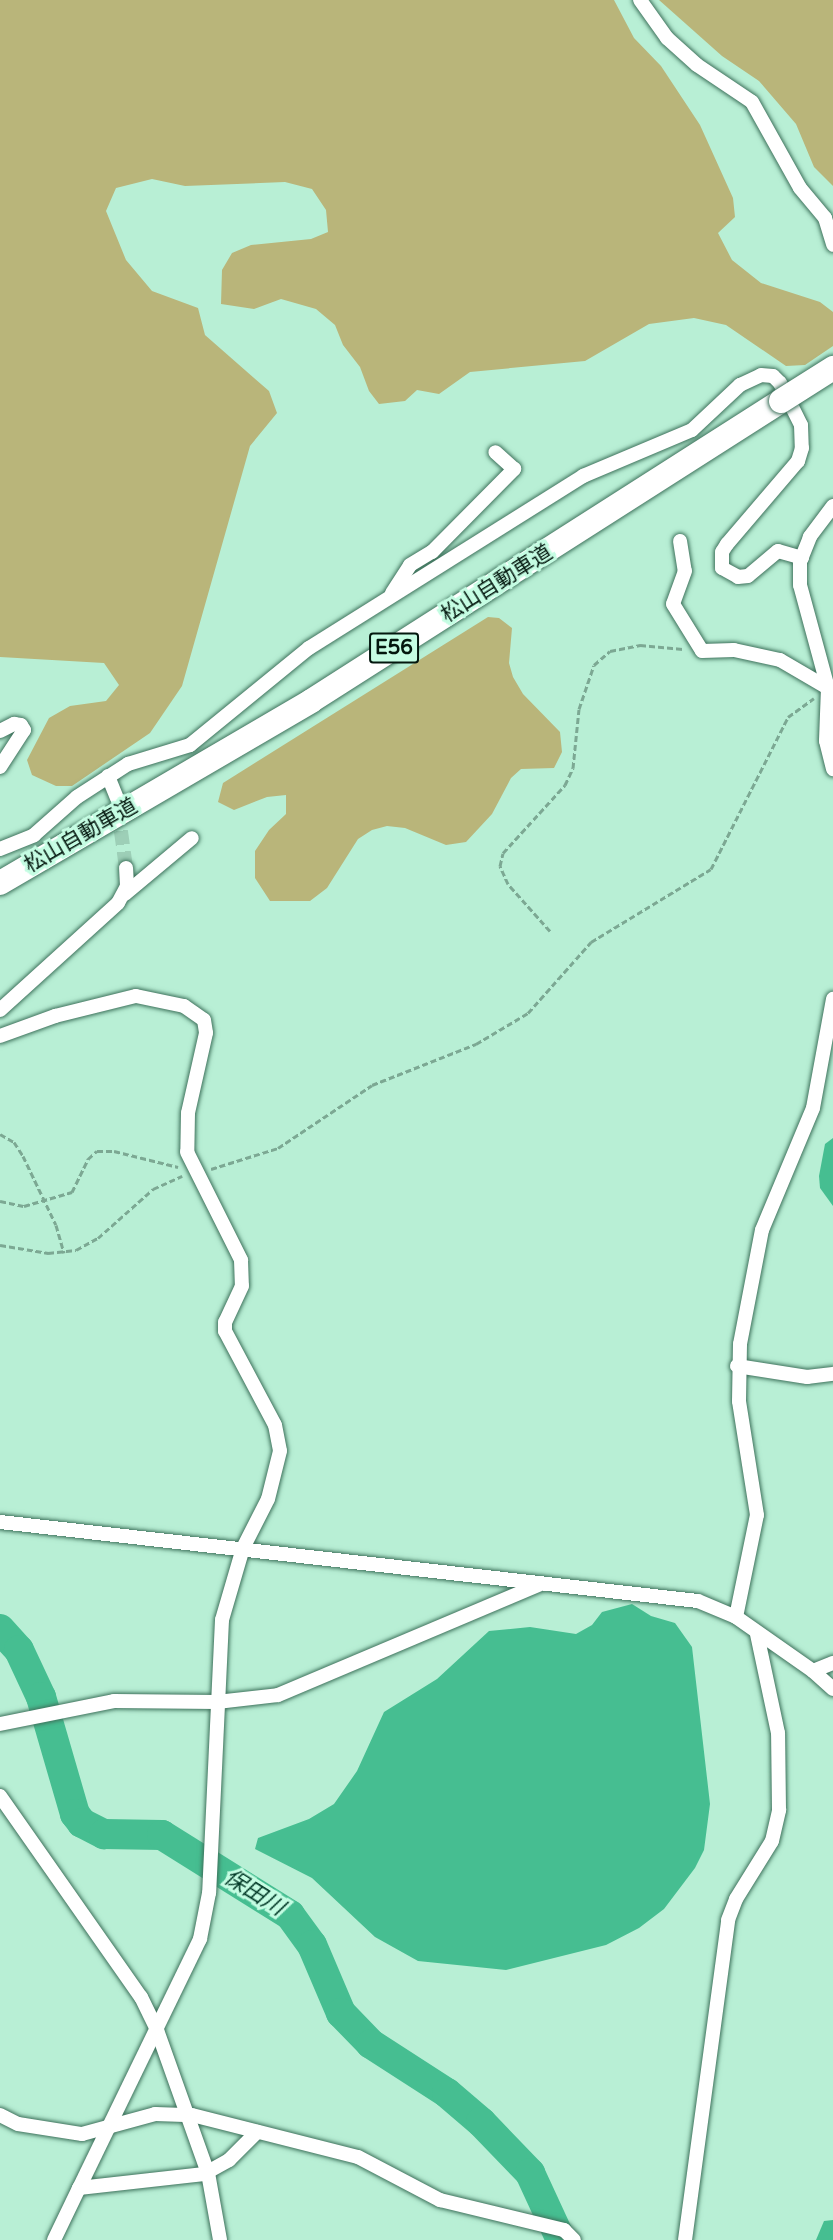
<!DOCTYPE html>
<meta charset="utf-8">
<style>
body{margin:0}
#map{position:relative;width:833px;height:2240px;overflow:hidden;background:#b8efd5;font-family:"Varela Round","Noto Sans JP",sans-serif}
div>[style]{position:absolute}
.green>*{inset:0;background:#b9b57a}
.water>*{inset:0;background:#46be91}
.river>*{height:30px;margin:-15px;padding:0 15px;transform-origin:15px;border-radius:15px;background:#46be91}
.minor-tunnel>*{height:14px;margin-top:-7px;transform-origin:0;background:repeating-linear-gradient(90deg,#9dcfb7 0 14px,transparent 0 21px)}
.path>*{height:3px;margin-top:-1.5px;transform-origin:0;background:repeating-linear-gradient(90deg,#7ca893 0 6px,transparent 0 9px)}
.roads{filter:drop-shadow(0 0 2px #3e725c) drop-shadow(0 0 2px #3e725c)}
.minor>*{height:14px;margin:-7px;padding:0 7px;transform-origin:7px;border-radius:7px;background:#fff}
.motorway>*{height:24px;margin:-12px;padding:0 12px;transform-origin:12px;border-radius:12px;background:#fff}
.bridges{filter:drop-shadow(0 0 2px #3e725c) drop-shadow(0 0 2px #3e725c)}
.motorway-bridge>*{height:24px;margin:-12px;padding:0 12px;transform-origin:12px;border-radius:12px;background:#fff}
span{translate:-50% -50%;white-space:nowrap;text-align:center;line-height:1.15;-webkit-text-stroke:6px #c5fde3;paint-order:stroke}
.shield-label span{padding:2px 4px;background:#c5fde3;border:2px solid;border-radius:4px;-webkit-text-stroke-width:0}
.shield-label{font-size:20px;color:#03170e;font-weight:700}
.street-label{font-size:21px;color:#03170e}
.water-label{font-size:22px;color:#023927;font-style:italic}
</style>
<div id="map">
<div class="green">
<i style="clip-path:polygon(0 0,614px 0,634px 38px,661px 66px,700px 125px,733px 198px,735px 217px,718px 233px,732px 260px,761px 283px,820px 302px,833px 312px,833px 346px,805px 365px,786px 366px,726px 325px,694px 318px,649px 324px,585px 361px,470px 372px,439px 394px,417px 390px,405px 401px,379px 404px,369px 391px,360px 367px,343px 345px,335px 325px,316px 309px,281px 299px,254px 309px,221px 304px,222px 270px,232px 253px,251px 245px,311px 239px,328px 232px,326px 210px,312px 189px,285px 182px,185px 186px,152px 179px,116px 188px,106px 211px,126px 260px,152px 291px,198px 308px,205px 335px,269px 391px,277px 413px,250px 446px,182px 686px,150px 733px,72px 786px,56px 786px,32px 775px,27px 760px,49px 718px,70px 706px,106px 701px,119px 685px,104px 663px,0 657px)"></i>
<i style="clip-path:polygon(659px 0,833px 0,833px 186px,814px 167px,796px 124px,759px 81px,722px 56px)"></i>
<i style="clip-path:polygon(488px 617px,499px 618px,512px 628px,509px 663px,513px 677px,523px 694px,560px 732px,562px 752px,554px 768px,521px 769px,511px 778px,492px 814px,466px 842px,446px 845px,405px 828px,387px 826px,372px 830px,358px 839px,327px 888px,310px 901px,270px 901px,255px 878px,255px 851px,269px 830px,286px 814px,286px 795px,267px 797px,234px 810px,218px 802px,223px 783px)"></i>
</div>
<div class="water">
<i style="clip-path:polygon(833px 1138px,833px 1206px,820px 1188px,819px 1176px,825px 1144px)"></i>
<i style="clip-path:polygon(632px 1604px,651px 1616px,675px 1623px,692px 1647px,710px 1804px,704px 1850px,695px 1868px,664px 1909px,639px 1928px,606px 1945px,506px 1970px,418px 1961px,375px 1937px,312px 1878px,255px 1849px,258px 1838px,309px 1819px,334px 1804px,357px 1771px,384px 1712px,437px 1679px,489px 1631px,530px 1627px,576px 1634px,592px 1625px,602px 1612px)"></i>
<i style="clip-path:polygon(833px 2220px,833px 2240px,816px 2240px,824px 2221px)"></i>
</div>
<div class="river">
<i style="left:0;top:1629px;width:28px;rotate:48deg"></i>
<i style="left:19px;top:1650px;width:52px;rotate:64.9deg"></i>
<i style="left:41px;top:1697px;width:122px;rotate:73.8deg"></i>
<i style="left:75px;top:1814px;width:11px;rotate:52deg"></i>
<i style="left:82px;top:1823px;width:25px;rotate:27deg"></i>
<i style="left:104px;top:1834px;width:58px;rotate:1deg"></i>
<i style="left:162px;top:1835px;width:151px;rotate:32deg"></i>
<i style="left:290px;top:1915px;width:37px;rotate:54deg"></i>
<i style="left:312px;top:1945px;width:74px;rotate:66.9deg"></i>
<i style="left:341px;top:2013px;width:43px;rotate:45.9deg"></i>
<i style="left:371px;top:2044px;width:90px;rotate:32.8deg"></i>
<i style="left:447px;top:2093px;width:45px;rotate:40.5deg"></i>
<i style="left:481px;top:2122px;width:71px;rotate:46.1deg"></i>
<i style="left:530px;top:2173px;width:74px;rotate:65.2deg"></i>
</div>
<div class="minor-tunnel">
<i style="left:118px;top:810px;width:59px;rotate:82.1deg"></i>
</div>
<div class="path">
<i style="left:550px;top:931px;width:63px;rotate:-131.8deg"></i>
<i style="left:508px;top:884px;width:20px;rotate:-114deg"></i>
<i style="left:500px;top:866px;width:13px;rotate:-77deg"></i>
<i style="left:503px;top:853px;width:92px;rotate:-47.6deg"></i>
<i style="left:565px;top:785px;width:19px;rotate:-65deg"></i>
<i style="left:573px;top:768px;width:59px;rotate:-84.2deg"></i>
<i style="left:579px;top:709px;width:46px;rotate:-71.2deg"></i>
<i style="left:594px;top:665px;width:21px;rotate:-41deg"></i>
<i style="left:610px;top:651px;width:31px;rotate:-11deg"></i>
<i style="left:640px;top:645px;width:43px;rotate:5.3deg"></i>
<i style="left:0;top:1134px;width:16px;rotate:30deg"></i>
<i style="left:14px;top:1142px;width:17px;rotate:57deg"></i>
<i style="left:23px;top:1156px;width:76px;rotate:64.4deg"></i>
<i style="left:56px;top:1225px;width:29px;rotate:74deg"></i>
<i style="left:211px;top:1169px;width:70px;rotate:-17.4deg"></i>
<i style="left:278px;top:1148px;width:113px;rotate:-33.8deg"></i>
<i style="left:372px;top:1085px;width:112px;rotate:-21.5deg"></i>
<i style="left:476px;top:1044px;width:61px;rotate:-30.8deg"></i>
<i style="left:528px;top:1013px;width:95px;rotate:-48.4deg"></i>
<i style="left:591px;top:942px;width:140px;rotate:-31.3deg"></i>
<i style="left:711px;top:869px;width:170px;rotate:-63.1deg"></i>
<i style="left:788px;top:717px;width:32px;rotate:-36deg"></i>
<i style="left:0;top:1201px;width:25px;rotate:12deg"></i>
<i style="left:24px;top:1206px;width:50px;rotate:-16.3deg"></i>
<i style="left:72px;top:1192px;width:37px;rotate:-64deg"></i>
<i style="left:88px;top:1159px;width:12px;rotate:-42deg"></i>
<i style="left:97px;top:1151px;width:17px"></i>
<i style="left:114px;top:1151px;width:66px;rotate:14deg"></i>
<i style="left:0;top:1245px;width:49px;rotate:9.5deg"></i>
<i style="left:48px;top:1253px;width:28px;rotate:-6deg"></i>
<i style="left:76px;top:1250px;width:25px;rotate:-29deg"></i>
<i style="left:98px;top:1238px;width:74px;rotate:-41.7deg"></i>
<i style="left:153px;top:1189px;width:32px;rotate:-24deg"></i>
</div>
<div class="roads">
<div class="minor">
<i style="left:640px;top:0;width:47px;rotate:54.6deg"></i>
<i style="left:667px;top:38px;width:40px;rotate:42deg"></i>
<i style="left:697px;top:65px;width:66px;rotate:33.9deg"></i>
<i style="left:752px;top:102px;width:98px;rotate:60.8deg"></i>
<i style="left:800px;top:188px;width:39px;rotate:50deg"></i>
<i style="left:825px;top:218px;width:28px;rotate:73deg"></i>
<i style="left:833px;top:506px;width:39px;rotate:127deg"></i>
<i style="left:810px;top:537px;width:27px;rotate:112deg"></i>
<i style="left:800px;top:562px;width:23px;rotate:90deg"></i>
<i style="left:800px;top:585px;width:107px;rotate:74.8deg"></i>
<i style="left:828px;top:688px;width:53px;rotate:92.2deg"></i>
<i style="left:826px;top:741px;width:29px;rotate:76deg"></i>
<i style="left:680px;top:541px;width:30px;rotate:81deg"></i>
<i style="left:685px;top:571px;width:35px;rotate:110deg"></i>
<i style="left:673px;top:604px;width:55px;rotate:58.3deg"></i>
<i style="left:702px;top:651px;width:32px;rotate:-2deg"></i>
<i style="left:734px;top:650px;width:47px;rotate:12.3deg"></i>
<i style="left:780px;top:660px;width:56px;rotate:30.3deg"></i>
<i style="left:392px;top:593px;width:33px;rotate:-57deg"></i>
<i style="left:410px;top:565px;width:26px;rotate:-31deg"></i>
<i style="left:432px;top:552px;width:117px;rotate:-45.3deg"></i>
<i style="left:514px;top:469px;width:25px;rotate:-138deg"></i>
<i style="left:0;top:731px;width:16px;rotate:-27deg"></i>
<i style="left:14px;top:724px;width:7px;rotate:8deg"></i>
<i style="left:21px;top:725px;width:6px;rotate:59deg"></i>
<i style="left:24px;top:730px;width:44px;rotate:123deg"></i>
<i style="left:108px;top:776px;width:24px;rotate:68deg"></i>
<i style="left:0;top:849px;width:37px;rotate:-22deg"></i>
<i style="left:34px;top:835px;width:57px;rotate:-41.5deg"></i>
<i style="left:77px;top:797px;width:61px;rotate:-32.9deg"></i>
<i style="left:128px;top:764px;width:65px;rotate:-17deg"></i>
<i style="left:190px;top:745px;width:154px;rotate:-39.2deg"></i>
<i style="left:309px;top:648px;width:324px;rotate:-32.1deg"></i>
<i style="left:583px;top:476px;width:118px;rotate:-22.9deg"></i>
<i style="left:692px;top:430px;width:66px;rotate:-43.2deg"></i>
<i style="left:740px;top:385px;width:23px;rotate:-25deg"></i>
<i style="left:761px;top:375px;width:12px;rotate:5deg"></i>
<i style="left:773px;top:376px;width:10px;rotate:45deg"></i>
<i style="left:780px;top:383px;width:47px;rotate:63.4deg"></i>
<i style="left:801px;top:425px;width:23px;rotate:88deg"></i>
<i style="left:802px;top:448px;width:14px;rotate:107deg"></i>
<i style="left:798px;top:461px;width:109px;rotate:130.5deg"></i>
<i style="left:727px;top:544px;width:9px;rotate:122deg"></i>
<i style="left:722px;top:552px;width:16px;rotate:90deg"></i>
<i style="left:722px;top:568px;width:18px;rotate:29deg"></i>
<i style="left:738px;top:577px;width:10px;rotate:-6deg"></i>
<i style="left:748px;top:576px;width:39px;rotate:-40deg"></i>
<i style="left:778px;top:551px;width:25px;rotate:16deg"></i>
<i style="left:125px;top:894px;width:87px;rotate:-39.9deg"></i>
<i style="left:0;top:1010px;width:159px;rotate:-42.2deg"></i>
<i style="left:118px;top:903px;width:19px;rotate:-62deg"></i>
<i style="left:127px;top:886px;width:18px;rotate:-93deg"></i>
<i style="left:0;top:1036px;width:59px;rotate:-20deg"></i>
<i style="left:55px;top:1016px;width:83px;rotate:-13.9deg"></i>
<i style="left:136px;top:996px;width:49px;rotate:11.8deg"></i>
<i style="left:184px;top:1006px;width:24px;rotate:35deg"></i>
<i style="left:204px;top:1020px;width:13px;rotate:81deg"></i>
<i style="left:206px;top:1033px;width:82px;rotate:102.7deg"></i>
<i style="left:188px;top:1113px;width:39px;rotate:91deg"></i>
<i style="left:187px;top:1152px;width:121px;rotate:63.4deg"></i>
<i style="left:241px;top:1260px;width:26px;rotate:88deg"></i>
<i style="left:242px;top:1286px;width:40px;rotate:115deg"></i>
<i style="left:225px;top:1322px;width:9px;rotate:90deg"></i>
<i style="left:225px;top:1331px;width:106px;rotate:62deg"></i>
<i style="left:275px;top:1425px;width:26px;rotate:79deg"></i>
<i style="left:280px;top:1451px;width:49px;rotate:104deg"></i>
<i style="left:268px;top:1499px;width:55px;rotate:117deg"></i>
<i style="left:243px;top:1548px;width:75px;rotate:106.3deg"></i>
<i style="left:222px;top:1620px;width:273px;rotate:92.7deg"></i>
<i style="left:209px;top:1893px;width:47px;rotate:101.1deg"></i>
<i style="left:200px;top:1939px;width:277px;rotate:115.9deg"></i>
<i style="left:737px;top:1366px;width:71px;rotate:8.9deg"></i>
<i style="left:807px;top:1377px;width:26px;rotate:-7deg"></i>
<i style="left:0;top:1522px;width:702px;rotate:6.46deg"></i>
<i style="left:698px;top:1601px;width:41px;rotate:22.8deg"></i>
<i style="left:736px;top:1617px;width:94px;rotate:35deg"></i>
<i style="left:813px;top:1671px;width:27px;rotate:42deg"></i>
<i style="left:736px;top:1617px;width:104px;rotate:-78.4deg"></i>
<i style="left:757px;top:1515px;width:115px;rotate:-99deg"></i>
<i style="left:739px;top:1401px;width:57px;rotate:-89deg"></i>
<i style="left:740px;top:1344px;width:116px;rotate:-79.1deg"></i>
<i style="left:762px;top:1230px;width:132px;rotate:-67.3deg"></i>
<i style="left:813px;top:1108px;width:111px;rotate:-79.6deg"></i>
<i style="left:813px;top:1671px;width:22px;rotate:-22deg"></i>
<i style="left:0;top:1724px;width:116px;rotate:-11.4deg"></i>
<i style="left:114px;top:1701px;width:103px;rotate:0.6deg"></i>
<i style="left:217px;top:1702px;width:61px;rotate:-6.5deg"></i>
<i style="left:278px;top:1695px;width:285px;rotate:-22.9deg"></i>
<i style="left:0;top:1796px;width:246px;rotate:55deg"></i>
<i style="left:141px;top:1997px;width:37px;rotate:64deg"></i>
<i style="left:157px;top:2030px;width:152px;rotate:70.4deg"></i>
<i style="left:208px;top:2173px;width:68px;rotate:79.8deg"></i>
<i style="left:0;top:2115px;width:20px;rotate:27deg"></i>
<i style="left:18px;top:2124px;width:65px;rotate:8.9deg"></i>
<i style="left:82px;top:2134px;width:76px;rotate:-15.3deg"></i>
<i style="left:155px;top:2114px;width:37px;rotate:2deg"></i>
<i style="left:192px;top:2115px;width:171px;rotate:14.2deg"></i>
<i style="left:358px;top:2157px;width:93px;rotate:27.7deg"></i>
<i style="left:440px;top:2200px;width:128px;rotate:13.6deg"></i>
<i style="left:564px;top:2230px;width:14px;rotate:45deg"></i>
<i style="left:54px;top:2240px;width:58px;rotate:-64.3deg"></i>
<i style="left:79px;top:2188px;width:126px;rotate:-6.4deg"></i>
<i style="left:204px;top:2174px;width:29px;rotate:-29deg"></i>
<i style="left:229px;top:2160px;width:40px;rotate:-45deg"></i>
<i style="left:685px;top:2240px;width:323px;rotate:-82.3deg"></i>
<i style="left:728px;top:1920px;width:22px;rotate:-69deg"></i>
<i style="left:736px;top:1899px;width:68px;rotate:-58.2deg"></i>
<i style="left:772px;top:1841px;width:32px;rotate:-77deg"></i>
<i style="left:779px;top:1810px;width:77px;rotate:-90.7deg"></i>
<i style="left:778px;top:1733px;width:101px;rotate:-102deg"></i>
</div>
<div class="motorway">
<i style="left:0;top:883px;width:360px;rotate:-30.3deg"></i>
<i style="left:311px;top:701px;width:558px;rotate:-32.55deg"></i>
</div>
</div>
<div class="bridges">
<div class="motorway-bridge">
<i style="left:781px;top:401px;width:62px;rotate:-32.4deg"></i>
</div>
</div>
<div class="shield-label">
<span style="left:394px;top:648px">E56</span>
</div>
<div class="street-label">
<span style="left:497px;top:584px;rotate:-32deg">松山自動車道</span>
<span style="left:81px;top:836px;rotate:-30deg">松山自動車道</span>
</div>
<div class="water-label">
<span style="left:254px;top:1893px;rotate:32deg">保田川</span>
</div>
</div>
